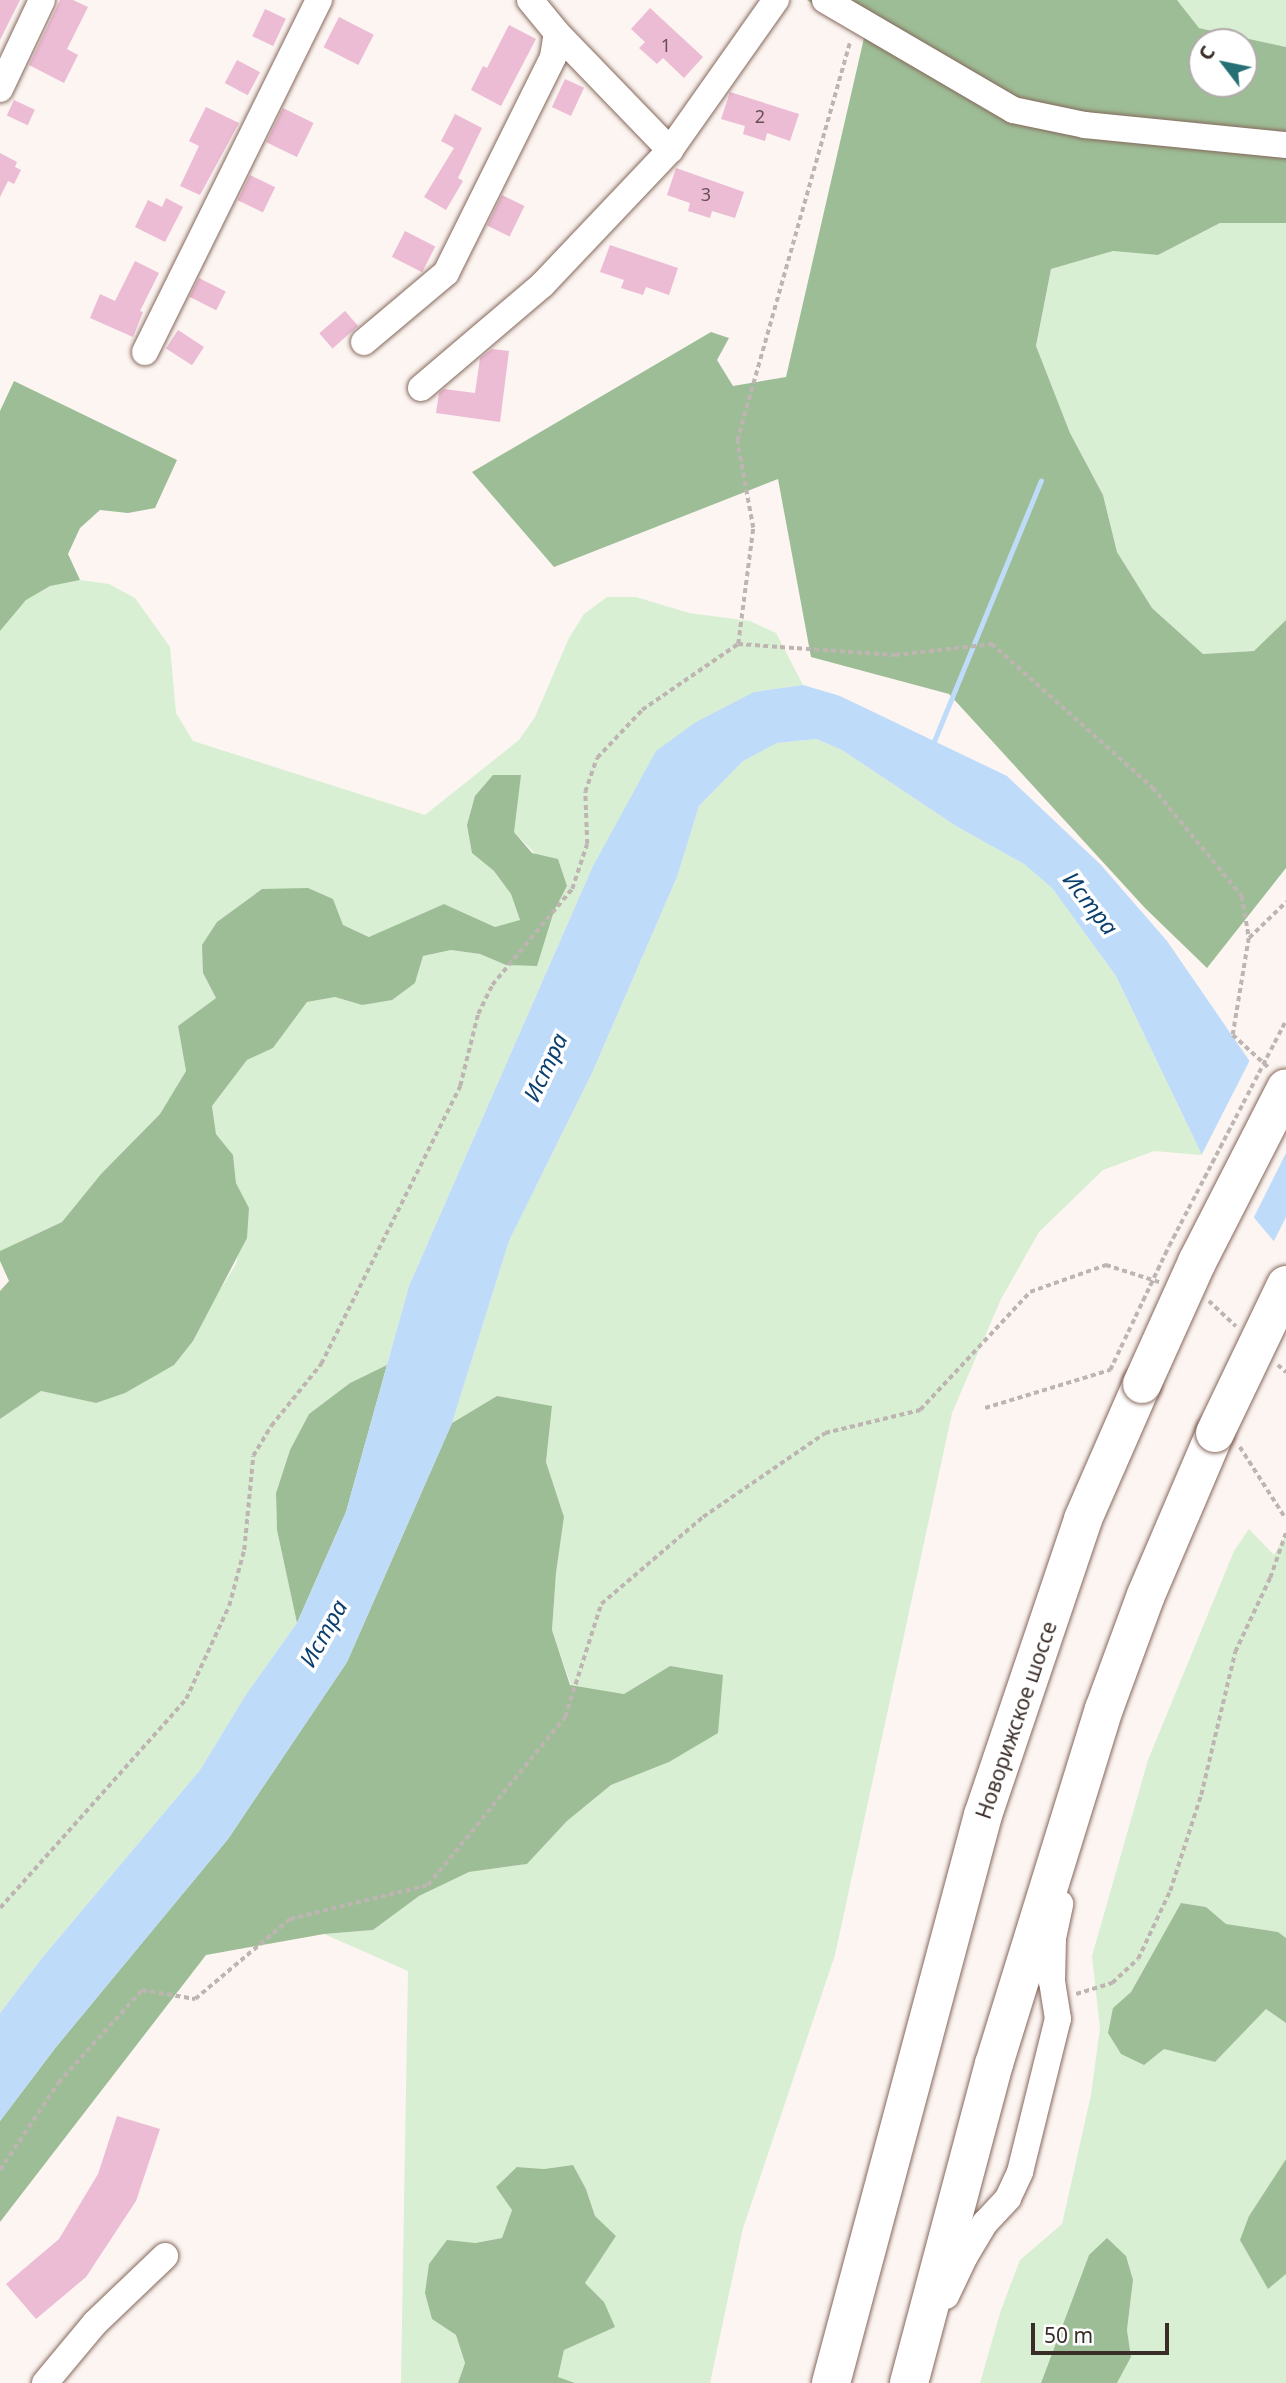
<!DOCTYPE html>
<meta charset="utf-8">
<style>
body{margin:0}
#map{position:relative;width:1286px;height:2383px;overflow:hidden;background:#fcf5f2;font-family:"Noto Sans",sans-serif}
div>[style]{position:absolute}
.green>*{inset:0;background:#d8efd3}
.forest>*{inset:0;background:#9dbd96}
.water>*{inset:0;background:#bedbf9}
.pier>*{inset:0;background:#fcf5f2}
.stream>*{height:5px;margin:-2.5px;padding:0 2.5px;transform-origin:2.5px;border-radius:2.5px;background:#bedbf9}
.building>*{inset:0;background:#ecbbd4;transform-origin:0 0}
.path>*{height:3.5px;margin-top:-1.75px;transform-origin:0;background:repeating-linear-gradient(90deg,#beb5b2 0 5px,transparent 0 8.5px)}
.roads{filter:drop-shadow(0 0 2px #86685c) drop-shadow(0 0 2px #86685c)}
.minor>*{height:26px;margin:-13px;padding:0 13px;transform-origin:13px;border-radius:13px;background:#fff}
.highway>*{height:38px;margin:-19px;padding:0 19px;transform-origin:19px;border-radius:19px;background:#fff}
.path-bridge>*{height:3.5px;margin-top:-1.75px;transform-origin:0;background:repeating-linear-gradient(90deg,#beb5b2 0 5px,transparent 0 8.5px)}
.bridges{filter:drop-shadow(0 0 2px #86685c) drop-shadow(0 0 2px #86685c)}
.highway-bridge>*{height:38px;margin:-19px;padding:0 19px;transform-origin:19px;border-radius:19px;background:#fff}
span{translate:-50% -50%;white-space:nowrap;text-align:center;line-height:1.15;-webkit-text-stroke:7px #fff;paint-order:stroke}
.number-label{font-size:18px;color:#665053}
.number-label span{-webkit-text-stroke-width:0}
.street-label{font-size:21px;color:#3a2d28}
.water-label{font-size:23px;color:#0b406e;font-style:italic}
.north{position:absolute;left:1188px;top:28px;width:70px;height:70px;box-sizing:border-box;background:#fff;border:2px solid #b0aba9;border-radius:50%;rotate:302deg;font-size:19px;font-weight:700;line-height:28px;text-align:center;color:#3a2d28}
.north::after{content:'';display:block;margin:auto;width:24px;height:32px;background:#267075;clip-path:polygon(50% 0,100% 100%,50% 72%,0 100%)}
.scale{position:absolute;left:1031px;top:2323px;width:138px;height:32px;box-sizing:border-box;border:4px solid #3a2d28;border-top:0;padding-left:9px;font-size:21px;line-height:24px;white-space:nowrap;color:#3a2d28;-webkit-text-stroke:5px #fff;paint-order:stroke}
</style>
<div id="map">
<div class="green">
<i style="clip-path:polygon(1177px 0,1286px 0,1286px 47px,1199px 28px)"></i>
<i style="clip-path:polygon(1220px 223px,1286px 223px,1286px 620px,1254px 651px,1203px 654px,1152px 608px,1117px 552px,1103px 495px,1070px 433px,1036px 347px,1051px 269px,1113px 251px,1158px 255px)"></i>
<i style="clip-path:polygon(80px 580px,109px 584px,135px 598px,170px 647px,176px 713px,193px 741px,425px 815px,519px 740px,535px 717px,569px 638px,584px 614px,607px 597px,636px 597px,689px 613px,750px 621px,776px 633px,803px 685px,754px 692px,592px 868px,409px 1286px,387px 1365px,350px 1383px,309px 1414px,290px 1450px,276px 1492px,277px 1530px,297px 1623px,247px 1693px,200px 1770px,42px 1958px,0 2013px,0 1419px,41px 1391px,96px 1403px,193px 1341px,205px 1314px,236px 1264px,249px 1208px,236px 1183px,233px 1155px,216px 1134px,212px 1106px,247px 1060px,273px 1048px,307px 1002px,335px 997px,362px 1005px,415px 983px,423px 956px,451px 950px,480px 954px,506px 965px,537px 965px,554px 911px,567px 886px,514px 832px,472px 853px,494px 871px,511px 894px,520px 920px,495px 927px,444px 904px,370px 937px,343px 925px,333px 900px,262px 889px,217px 922px,203px 973px,216px 998px,178px 1026px,186px 1071px,160px 1114px,101px 1174px,62px 1222px,0 1251px,0 631px,26px 600px,50px 585px)"></i>
<i style="clip-path:polygon(816px 739px,842px 750px,956px 826px,1024px 864px,1052px 888px,1116px 976px,1202px 1155px,1154px 1151px,1103px 1170px,1039px 1232px,1001px 1299px,952px 1413px,835px 1955px,743px 2228px,710px 2383px,575px 2383px,558px 2377px,564px 2350px,604px 2302px,585px 2283px,616px 2236px,595px 2216px,586px 2189px,572px 2165px,544px 2169px,517px 2167px,512px 2210px,502px 2238px,474px 2243px,432px 2319px,456px 2335px,465px 2363px,458px 2383px,401px 2383px,408px 1971px,324px 1934px,373px 1930px,419px 1896px,469px 1872px,527px 1864px,567px 1821px,611px 1785px,669px 1762px,670px 1666px,624px 1694px,571px 1685px,552px 1630px,556px 1573px,564px 1517px,546px 1462px,552px 1406px,497px 1396px,452px 1423px,509px 1241px,592px 1073px,677px 877px,699px 806px,743px 761px,777px 743px)"></i>
<i style="clip-path:polygon(1249px 1529px,1274px 1555px,1286px 1535px,1286px 1938px,1278px 1932px,1226px 1924px,1206px 1907px,1181px 1903px,1131px 1992px,1113px 2008px,1164px 2049px,1215px 2062px,1266px 2009px,1286px 2023px,1286px 2159px,1249px 2216px,1268px 2288px,1286px 2274px,1286px 2383px,1117px 2383px,1131px 2357px,1127px 2330px,1133px 2280px,1089px 2255px,1041px 2383px,980px 2383px,1001px 2310px,1020px 2260px,1062px 2224px,1091px 2095px,1100px 2028px,1092px 1956px,1148px 1760px,1234px 1551px)"></i>
</div>
<div class="forest">
<i style="clip-path:polygon(evenodd,807px 0,1177px 0,1199px 28px,1286px 47px,1286px 223px,1220px 223px,1158px 255px,1113px 251px,1051px 269px,1036px 346px,1070px 433px,1103px 495px,1117px 552px,1152px 608px,1203px 654px,1254px 651px,1286px 620px,1286px 868px,1207px 968px,1145px 908px,949px 694px,811px 657px,778px 479px,554px 567px,472px 472px,711px 332px,729px 338px,717px 360px,733px 386px,786px 377px,864px 38px,807px 0,1202px 42px,1244px 42px,1244px 84px,1202px 84px,1202px 42px)"></i>
<i style="clip-path:polygon(14px 381px,177px 460px,155px 508px,128px 513px,100px 510px,80px 528px,68px 554px,80px 580px,50px 586px,26px 600px,0 631px,0 411px)"></i>
<i style="clip-path:polygon(493px 775px,521px 775px,514px 832px,532px 853px,558px 859px,567px 886px,554px 911px,537px 966px,506px 965px,480px 954px,451px 950px,423px 956px,415px 983px,392px 1000px,362px 1005px,335px 997px,307px 1002px,273px 1048px,247px 1060px,212px 1106px,216px 1134px,233px 1155px,236px 1183px,249px 1208px,247px 1238px,193px 1341px,174px 1365px,125px 1393px,96px 1403px,41px 1391px,0 1419px,0 1291px,9px 1281px,0 1261px,0 1251px,62px 1222px,101px 1174px,160px 1114px,186px 1071px,178px 1026px,216px 998px,203px 973px,202px 945px,217px 922px,262px 889px,308px 888px,333px 899px,343px 925px,369px 937px,444px 904px,495px 927px,520px 920px,511px 894px,494px 871px,472px 853px,467px 825px,475px 796px)"></i>
<i style="clip-path:polygon(387px 1365px,346px 1512px,297px 1623px,277px 1530px,276px 1493px,290px 1450px,309px 1414px,350px 1383px)"></i>
<i style="clip-path:polygon(497px 1396px,552px 1406px,546px 1462px,564px 1517px,556px 1573px,552px 1630px,570px 1685px,624px 1694px,670px 1666px,723px 1675px,718px 1733px,669px 1762px,611px 1785px,567px 1821px,527px 1864px,469px 1872px,419px 1896px,373px 1930px,324px 1934px,206px 1955px,0 2222px,0 2121px,56px 2047px,228px 1839px,347px 1662px,452px 1423px)"></i>
<i style="clip-path:polygon(1181px 1903px,1206px 1907px,1226px 1924px,1278px 1932px,1286px 1938px,1286px 2023px,1266px 2009px,1215px 2062px,1164px 2049px,1144px 2065px,1121px 2054px,1108px 2033px,1113px 2008px,1131px 1992px)"></i>
<i style="clip-path:polygon(1286px 2159px,1286px 2274px,1268px 2289px,1240px 2240px,1249px 2216px)"></i>
<i style="clip-path:polygon(573px 2165px,586px 2189px,595px 2216px,616px 2236px,585px 2283px,604px 2302px,615px 2327px,564px 2350px,558px 2377px,575px 2383px,458px 2383px,465px 2363px,456px 2335px,432px 2319px,425px 2293px,429px 2264px,447px 2240px,475px 2243px,502px 2238px,512px 2210px,496px 2187px,517px 2167px,544px 2169px)"></i>
<i style="clip-path:polygon(1107px 2238px,1126px 2256px,1133px 2280px,1127px 2330px,1131px 2357px,1117px 2383px,1041px 2383px,1089px 2255px)"></i>
</div>
<div class="water">
<i style="clip-path:polygon(803px 685px,840px 696px,1007px 776px,1101px 865px,1167px 941px,1286px 1114px,1286px 1256px,1202px 1155px,1116px 976px,1052px 888px,1024px 864px,956px 826px,842px 750px,816px 739px,777px 743px,743px 761px,699px 806px,677px 877px,592px 1073px,509px 1241px,452px 1423px,347px 1662px,228px 1839px,56px 2047px,0 2121px,0 2013px,42px 1958px,200px 1770px,247px 1693px,297px 1623px,346px 1512px,409px 1286px,592px 868px,656px 751px,696px 722px,754px 692px)"></i>
</div>
<div class="pier">
<i style="clip-path:polygon(1252px 1056px,1286px 1108px,1286px 1153px,1252px 1221px,1200px 1158px)"></i>
<i style="clip-path:polygon(1286px 1217px,1286px 1260px,1272px 1245px)"></i>
</div>
<div class="stream">
<i style="left:932px;top:746px;width:287px;rotate:-67.7deg"></i>
</div>
<div class="building">
<i style="clip-path:polygon(0 0,20px 0,0 40px)"></i>
<i style="clip-path:polygon(60px 0,73px 0,88px 7px,67px 49px,78px 55px,64px 83px,29px 65px)"></i>
<i style="clip-path:polygon(650px 8px,703px 57px,684px 78px,663px 58px,657px 64px,639px 48px,645px 42px,631px 29px)"></i>
<i style="left:265px;top:9px;width:23px;height:30px;rotate:25deg"></i>
<i style="left:339px;top:17px;width:39px;height:34px;rotate:27deg"></i>
<i style="clip-path:polygon(509px 25px,536px 39px,501px 106px,471px 90px,483px 66px,487px 68px)"></i>
<i style="left:237px;top:60px;width:26px;height:26px;rotate:28deg"></i>
<i style="left:565px;top:79px;width:21px;height:31px;rotate:25deg"></i>
<i style="clip-path:polygon(730px 92px,799px 114px,790px 141px,767px 133px,765px 141px,743px 134px,745px 126px,721px 119px)"></i>
<i style="left:14px;top:100px;width:23px;height:17px;rotate:25deg"></i>
<i style="clip-path:polygon(206px 107px,239px 123px,200px 195px,180px 186px,199px 146px,189px 141px)"></i>
<i style="left:283px;top:108px;width:34px;height:38px;rotate:26deg"></i>
<i style="clip-path:polygon(455px 114px,482px 128px,458px 178px,463px 181px,446px 210px,424px 197px,454px 148px,441px 141px)"></i>
<i style="clip-path:polygon(0 153px,17px 162px,15px 167px,21px 170px,14px 184px,8px 181px,0 197px)"></i>
<i style="clip-path:polygon(676px 168px,744px 192px,735px 218px,712px 211px,710px 218px,688px 211px,690px 203px,667px 195px)"></i>
<i style="left:250px;top:175px;width:28px;height:28px;rotate:26deg"></i>
<i style="left:502px;top:195px;width:25px;height:34px;rotate:26deg"></i>
<i style="clip-path:polygon(166px 198px,183px 207px,165px 242px,135px 227px,148px 200px,162px 207px)"></i>
<i style="left:405px;top:231px;width:34px;height:29px;rotate:27deg"></i>
<i style="clip-path:polygon(610px 245px,678px 268px,669px 295px,646px 287px,643px 295px,621px 288px,624px 280px,600px 272px)"></i>
<i style="clip-path:polygon(135px 261px,159px 273px,140px 311px,143px 312px,133px 337px,90px 318px,100px 294px,115px 301px)"></i>
<i style="left:199px;top:278px;width:30px;height:21px;rotate:27deg"></i>
<i style="left:345px;top:311px;width:20px;height:34px;rotate:49deg"></i>
<i style="left:178px;top:330px;width:31px;height:22px;rotate:33deg"></i>
<i style="clip-path:polygon(492px 349px,509px 351px,500px 422px,436px 413px,439px 393px,444px 389px,475px 393px,480px 358px)"></i>
<i style="clip-path:polygon(117px 2116px,160px 2129px,136px 2201px,86px 2277px,36px 2319px,6px 2284px,59px 2239px,98px 2174px)"></i>
</div>
<div class="path">
<i style="left:738px;top:644px;width:117px;rotate:-82.6deg"></i>
<i style="left:753px;top:528px;width:88px;rotate:-100.4deg"></i>
<i style="left:737px;top:441px;width:416px;rotate:-74.2deg"></i>
<i style="left:1249px;top:938px;width:52px;rotate:-44.2deg"></i>
<i style="left:1209px;top:1301px;width:37px;rotate:43deg"></i>
<i style="left:1278px;top:1365px;width:11px;rotate:41deg"></i>
<i style="left:985px;top:1408px;width:131px;rotate:-16.9deg"></i>
<i style="left:1240px;top:1447px;width:85px;rotate:57.4deg"></i>
<i style="left:0;top:1908px;width:280px;rotate:-48.3deg"></i>
<i style="left:186px;top:1699px;width:102px;rotate:-65.2deg"></i>
<i style="left:229px;top:1606px;width:58px;rotate:-75deg"></i>
<i style="left:244px;top:1550px;width:94px;rotate:-84.5deg"></i>
<i style="left:253px;top:1456px;width:35px;rotate:-59deg"></i>
<i style="left:271px;top:1426px;width:80px;rotate:-51.1deg"></i>
<i style="left:321px;top:1364px;width:311px;rotate:-63.4deg"></i>
<i style="left:460px;top:1086px;width:74px;rotate:-76deg"></i>
<i style="left:478px;top:1014px;width:32px;rotate:-64deg"></i>
<i style="left:492px;top:985px;width:125px;rotate:-50.2deg"></i>
<i style="left:572px;top:889px;width:47px;rotate:-71.6deg"></i>
<i style="left:587px;top:844px;width:52px;rotate:-92.2deg"></i>
<i style="left:585px;top:792px;width:36px;rotate:-71deg"></i>
<i style="left:597px;top:758px;width:66px;rotate:-46.8deg"></i>
<i style="left:642px;top:710px;width:116px;rotate:-34.5deg"></i>
<i style="left:738px;top:644px;width:157px;rotate:4deg"></i>
<i style="left:895px;top:655px;width:98px;rotate:-6.5deg"></i>
<i style="left:992px;top:644px;width:216px;rotate:41.8deg"></i>
<i style="left:1153px;top:788px;width:140px;rotate:50.5deg"></i>
<i style="left:1242px;top:896px;width:43px;rotate:80.5deg"></i>
<i style="left:1249px;top:938px;width:98px;rotate:99.4deg"></i>
<i style="left:1233px;top:1035px;width:49px;rotate:42.5deg"></i>
<i style="left:1076px;top:1994px;width:38px;rotate:-17deg"></i>
<i style="left:1112px;top:1983px;width:35px;rotate:-43deg"></i>
<i style="left:1138px;top:1959px;width:75px;rotate:-64.8deg"></i>
<i style="left:1170px;top:1891px;width:101px;rotate:-72.1deg"></i>
<i style="left:1201px;top:1795px;width:147px;rotate:-76.6deg"></i>
<i style="left:1235px;top:1652px;width:82px;rotate:-64.7deg"></i>
<i style="left:1270px;top:1578px;width:49px;rotate:-70.8deg"></i>
<i style="left:0;top:2170px;width:105px;rotate:-56.3deg"></i>
<i style="left:58px;top:2083px;width:125px;rotate:-47.9deg"></i>
<i style="left:142px;top:1990px;width:54px;rotate:9.6deg"></i>
<i style="left:195px;top:1999px;width:124px;rotate:-40.1deg"></i>
<i style="left:290px;top:1919px;width:142px;rotate:-13.8deg"></i>
<i style="left:428px;top:1885px;width:217px;rotate:-50.8deg"></i>
<i style="left:565px;top:1717px;width:119px;rotate:-72.3deg"></i>
<i style="left:601px;top:1604px;width:134px;rotate:-40.5deg"></i>
<i style="left:703px;top:1517px;width:148px;rotate:-34.5deg"></i>
<i style="left:825px;top:1433px;width:98px;rotate:-13.6deg"></i>
<i style="left:920px;top:1410px;width:161px;rotate:-47deg"></i>
<i style="left:1030px;top:1292px;width:81px;rotate:-19.6deg"></i>
<i style="left:1106px;top:1265px;width:56px;rotate:17.8deg"></i>
</div>
<div class="roads">
<div class="minor">
<i style="left:530px;top:0;width:43px;rotate:50.7deg"></i>
<i style="left:557px;top:33px;width:163px;rotate:46deg"></i>
<i style="left:825px;top:0;width:218px;rotate:30.3deg"></i>
<i style="left:1013px;top:110px;width:74px;rotate:11.8deg"></i>
<i style="left:1085px;top:125px;width:202px;rotate:5.7deg"></i>
<i style="left:0;top:89px;width:98px;rotate:-64.7deg"></i>
<i style="left:364px;top:342px;width:107px;rotate:-40.1deg"></i>
<i style="left:446px;top:273px;width:241px;rotate:-63.6deg"></i>
<i style="left:553px;top:57px;width:24px;rotate:-81deg"></i>
<i style="left:145px;top:352px;width:393px;rotate:-63.7deg"></i>
<i style="left:421px;top:388px;width:160px;rotate:-40.4deg"></i>
<i style="left:543px;top:284px;width:185px;rotate:-46.5deg"></i>
<i style="left:670px;top:150px;width:184px;rotate:-54.8deg"></i>
<i style="left:946px;top:2296px;width:44px;rotate:-64.6deg"></i>
<i style="left:965px;top:2256px;width:39px;rotate:-59deg"></i>
<i style="left:985px;top:2223px;width:34px;rotate:-47deg"></i>
<i style="left:1008px;top:2198px;width:29px;rotate:-65deg"></i>
<i style="left:1020px;top:2172px;width:158px;rotate:-76.1deg"></i>
<i style="left:1058px;top:2019px;width:37px;rotate:-99deg"></i>
<i style="left:1052px;top:1982px;width:44px;rotate:-88.7deg"></i>
<i style="left:1053px;top:1938px;width:35px;rotate:-78deg"></i>
<i style="left:45px;top:2383px;width:78px;rotate:-50.2deg"></i>
<i style="left:95px;top:2323px;width:97px;rotate:-43.7deg"></i>
</div>
<div class="highway">
<i style="left:831px;top:2383px;width:588px;rotate:-75.02deg"></i>
<i style="left:983px;top:1815px;width:312px;rotate:-71.3deg"></i>
<i style="left:1083px;top:1519px;width:147px;rotate:-66.4deg"></i>
<i style="left:909px;top:2383px;width:330px;rotate:-75.1deg"></i>
<i style="left:994px;top:2064px;width:372px;rotate:-72.8deg"></i>
<i style="left:1104px;top:1709px;width:121px;rotate:-69.8deg"></i>
<i style="left:1146px;top:1595px;width:176px;rotate:-66.9deg"></i>
</div>
</div>
<div class="path-bridge">
<i style="left:1110px;top:1370px;width:137px;rotate:-64.6deg"></i>
<i style="left:1169px;top:1246px;width:254px;rotate:-62.6deg"></i>
</div>
<div class="bridges">
<div class="highway-bridge">
<i style="left:1142px;top:1384px;width:134px;rotate:-65.7deg"></i>
<i style="left:1197px;top:1262px;width:195px;rotate:-62.9deg"></i>
<i style="left:1215px;top:1433px;width:164px;rotate:-64.4deg"></i>
</div>
</div>
<div class="number-label">
<span style="left:666px;top:45px">1</span>
<span style="left:760px;top:116px">2</span>
<span style="left:706px;top:194px">3</span>
</div>
<div class="street-label">
<span style="left:1016px;top:1720px;rotate:-71deg">Новорижское шоссе</span>
</div>
<div class="water-label">
<span style="left:1091px;top:903px;rotate:52deg">Истра</span>
<span style="left:545px;top:1067px;rotate:-65deg">Истра</span>
<span style="left:323px;top:1633px;rotate:-61deg">Истра</span>
</div>
<div class="north">С</div>
<div class="scale">50 m</div>
</div>
